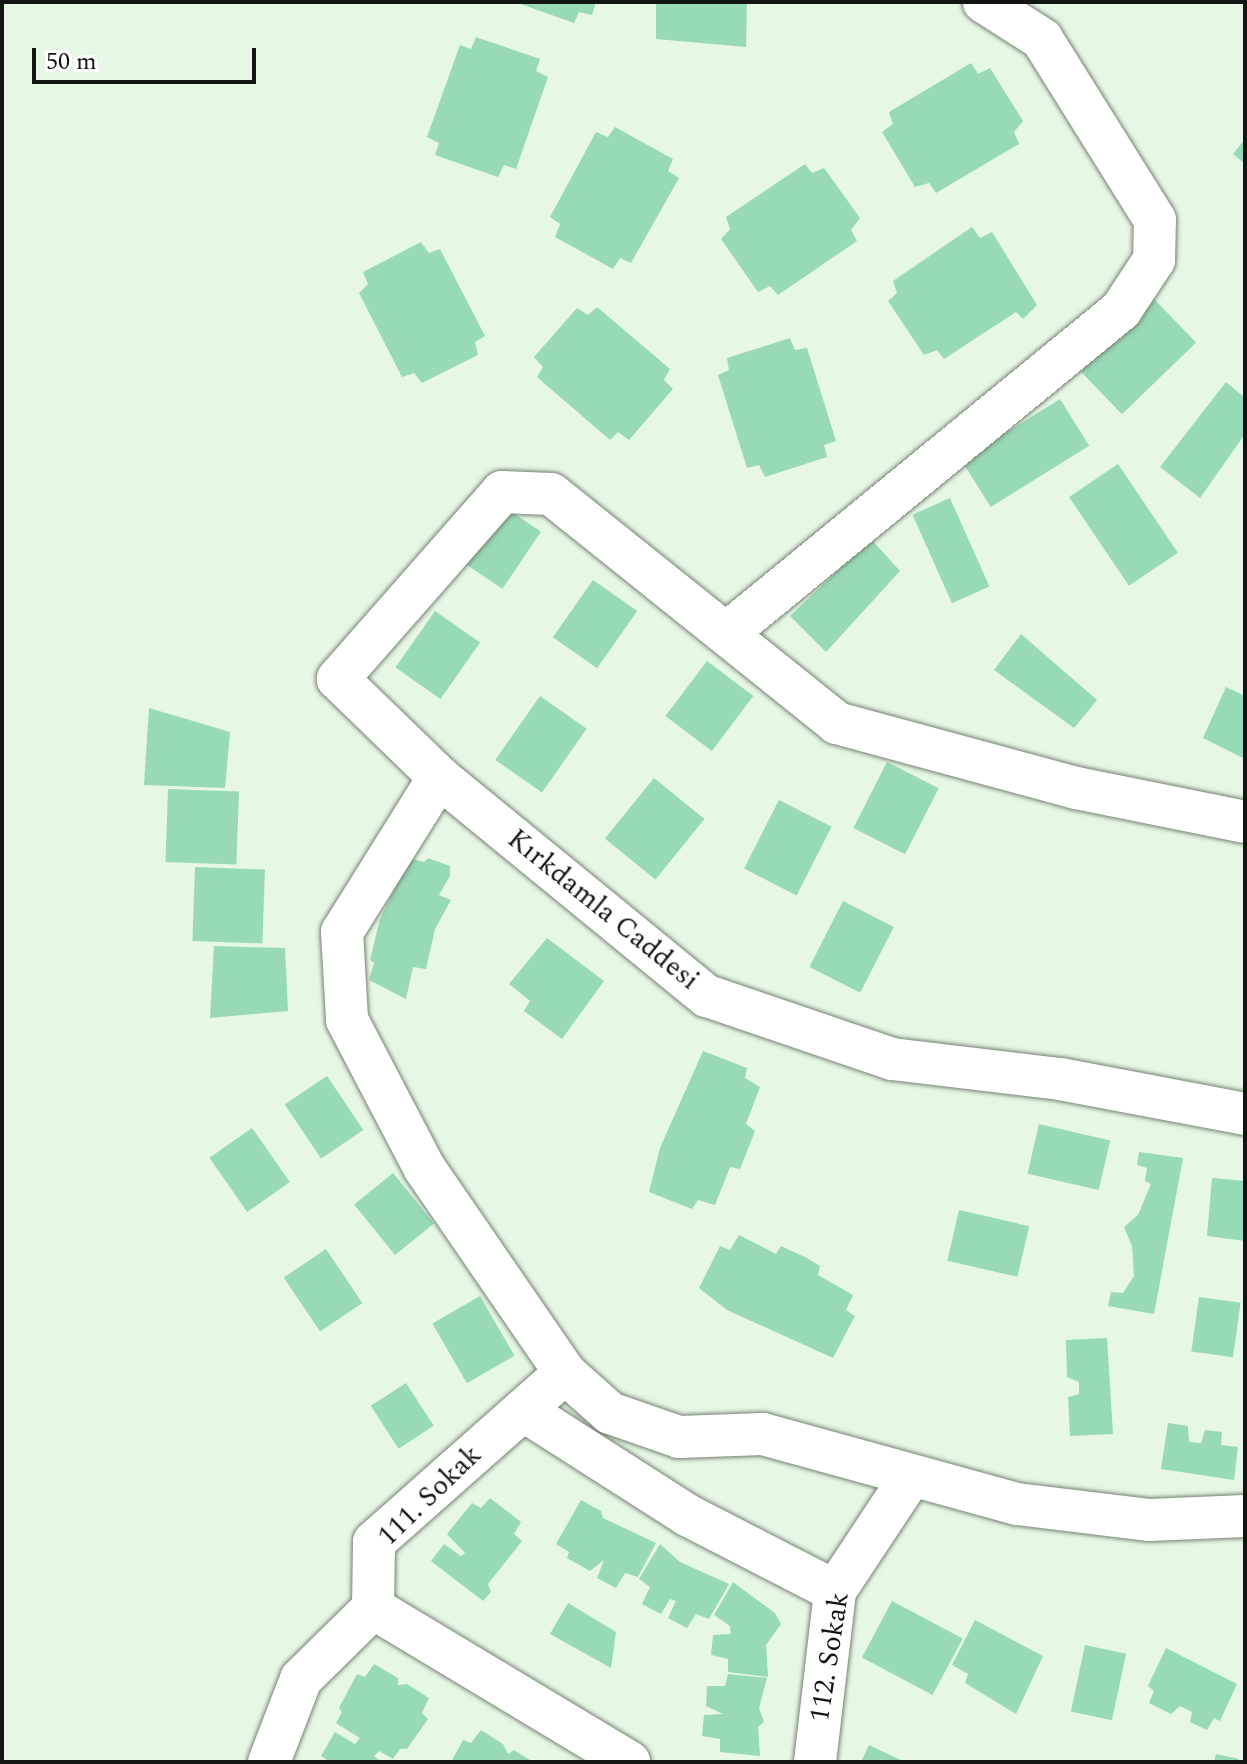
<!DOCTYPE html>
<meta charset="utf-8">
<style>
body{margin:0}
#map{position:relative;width:1247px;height:1764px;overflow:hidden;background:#e7f7e5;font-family:Spectral,serif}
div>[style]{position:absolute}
.building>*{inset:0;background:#98d9b6;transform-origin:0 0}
.roads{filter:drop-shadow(0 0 2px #758373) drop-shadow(0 0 2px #758373)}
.minor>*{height:42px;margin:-21px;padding:0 21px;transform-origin:21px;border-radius:21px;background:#fff}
span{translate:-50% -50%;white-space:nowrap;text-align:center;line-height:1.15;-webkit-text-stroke:6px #fff;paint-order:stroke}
.street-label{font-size:28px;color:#111610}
.frame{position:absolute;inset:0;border:4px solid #111610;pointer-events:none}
.scale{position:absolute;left:32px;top:48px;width:224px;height:36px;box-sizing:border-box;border:4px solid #111610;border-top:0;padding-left:10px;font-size:24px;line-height:28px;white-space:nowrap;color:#111610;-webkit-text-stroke:6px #fff;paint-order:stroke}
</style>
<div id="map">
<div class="building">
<i style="clip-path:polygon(515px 2px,596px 2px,592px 15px,579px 12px,574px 23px)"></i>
<i style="clip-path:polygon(656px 2px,747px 2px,746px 47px,656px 39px)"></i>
<i style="clip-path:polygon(476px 37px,540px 59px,536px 71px,548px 77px,516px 169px,504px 165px,498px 177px,435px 155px,439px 143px,427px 137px,460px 45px,471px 49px)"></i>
<i style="clip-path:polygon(971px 63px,978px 74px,990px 68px,1023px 121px,1014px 132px,1019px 144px,936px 193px,929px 183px,915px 187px,882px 132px,893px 124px,889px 112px)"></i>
<i style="clip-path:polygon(615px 127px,673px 159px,668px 171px,679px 178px,631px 263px,620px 258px,613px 269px,555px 237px,560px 224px,550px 217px,596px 132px,608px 137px)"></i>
<i style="clip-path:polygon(1245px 139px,1245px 164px,1233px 154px)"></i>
<i style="clip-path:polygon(805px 164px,812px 173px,824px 168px,860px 218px,851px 230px,857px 241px,778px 295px,770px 286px,758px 292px,721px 239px,730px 229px,726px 217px)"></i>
<i style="clip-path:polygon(972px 227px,980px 238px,992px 232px,1037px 305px,1023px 319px,1016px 312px,944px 359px,937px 350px,924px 355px,888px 301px,897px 293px,893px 281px)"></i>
<i style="clip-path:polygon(421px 242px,429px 253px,440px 249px,485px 336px,475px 342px,478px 355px,422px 383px,414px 373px,402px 377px,359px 293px,368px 284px,363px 272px)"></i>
<i style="left:1153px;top:298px;width:62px;height:103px;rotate:46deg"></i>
<i style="clip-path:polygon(597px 307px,670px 369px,664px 380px,673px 389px,629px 440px,618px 432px,610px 440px,537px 377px,543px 367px,534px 357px,577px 308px,588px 315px)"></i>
<i style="clip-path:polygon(790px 338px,795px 350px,807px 348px,836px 441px,824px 445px,827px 457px,765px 477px,759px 465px,747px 468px,718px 375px,729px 370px,727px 358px)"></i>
<i style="clip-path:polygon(1226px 382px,1245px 398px,1245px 434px,1200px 498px,1160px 467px)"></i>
<i style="left:1060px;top:399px;width:55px;height:116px;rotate:58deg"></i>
<i style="left:1118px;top:464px;width:107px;height:59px;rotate:56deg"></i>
<i style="left:950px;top:498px;width:97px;height:41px;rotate:66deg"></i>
<i style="left:497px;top:502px;width:53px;height:69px;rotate:34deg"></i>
<i style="clip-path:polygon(871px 539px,900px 571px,826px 652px,790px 616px)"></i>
<i style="left:593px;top:580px;width:54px;height:70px;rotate:35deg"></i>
<i style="left:435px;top:611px;width:55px;height:69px;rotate:35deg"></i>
<i style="clip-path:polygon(1021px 634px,1097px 700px,1074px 728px,994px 670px)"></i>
<i style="left:707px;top:661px;width:58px;height:69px;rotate:37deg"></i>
<i style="clip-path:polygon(1226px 687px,1245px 696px,1245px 759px,1203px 738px)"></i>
<i style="left:540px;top:696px;width:57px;height:78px;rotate:35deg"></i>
<i style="clip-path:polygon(149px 708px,230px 732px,225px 788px,144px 785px)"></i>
<i style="left:887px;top:762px;width:58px;height:74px;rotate:27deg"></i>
<i style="left:654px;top:778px;width:65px;height:78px;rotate:39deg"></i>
<i style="left:168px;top:789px;width:71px;height:73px;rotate:2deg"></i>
<i style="left:779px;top:800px;width:59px;height:77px;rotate:27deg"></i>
<i style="clip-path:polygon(428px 858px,450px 866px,450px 876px,439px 895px,451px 900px,435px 929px,426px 969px,413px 967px,406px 999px,369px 980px,374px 963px,370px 960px,380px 919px,401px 875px,412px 859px,424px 862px)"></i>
<i style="left:195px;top:867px;width:70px;height:74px;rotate:2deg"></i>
<i style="left:843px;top:901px;width:57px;height:74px;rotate:27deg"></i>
<i style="clip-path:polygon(547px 938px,604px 981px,562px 1039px,524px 1011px,530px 1001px,509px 984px)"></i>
<i style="clip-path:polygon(214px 946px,285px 948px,288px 1011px,210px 1018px)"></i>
<i style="clip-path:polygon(703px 1051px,747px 1068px,745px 1078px,760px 1087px,746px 1124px,755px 1131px,740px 1169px,730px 1167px,715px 1205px,698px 1200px,692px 1209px,649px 1192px,660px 1148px)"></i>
<i style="left:327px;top:1076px;width:65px;height:51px;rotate:56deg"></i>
<i style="left:1039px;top:1124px;width:73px;height:51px;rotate:13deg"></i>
<i style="left:252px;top:1128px;width:66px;height:52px;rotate:55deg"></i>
<i style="clip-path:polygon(1139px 1152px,1183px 1158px,1154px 1314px,1108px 1306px,1111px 1292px,1123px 1293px,1134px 1276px,1132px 1246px,1124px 1227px,1138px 1215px,1151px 1184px,1145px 1181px,1147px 1168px,1137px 1165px)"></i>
<i style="left:393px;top:1173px;width:65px;height:50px;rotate:51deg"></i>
<i style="clip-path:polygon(1212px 1178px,1245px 1181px,1245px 1241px,1207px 1236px)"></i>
<i style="left:959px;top:1210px;width:72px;height:52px;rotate:13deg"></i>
<i style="clip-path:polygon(739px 1235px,776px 1254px,781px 1246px,807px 1258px,820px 1266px,818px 1275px,853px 1295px,846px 1310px,855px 1316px,833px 1358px,727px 1310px,699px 1288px,720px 1246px,730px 1250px)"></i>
<i style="left:326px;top:1249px;width:65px;height:51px;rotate:56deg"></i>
<i style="left:480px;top:1296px;width:69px;height:55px;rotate:60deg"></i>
<i style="left:1199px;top:1297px;width:42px;height:55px;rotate:8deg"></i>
<i style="clip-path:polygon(1107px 1338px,1113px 1434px,1070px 1436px,1068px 1397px,1079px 1394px,1079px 1382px,1067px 1377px,1066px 1340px)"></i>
<i style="left:406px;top:1383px;width:51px;height:42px;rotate:57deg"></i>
<i style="clip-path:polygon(1168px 1423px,1188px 1426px,1189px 1442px,1201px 1443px,1205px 1430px,1222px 1432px,1221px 1445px,1238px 1447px,1234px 1480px,1161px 1469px)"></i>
<i style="clip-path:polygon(490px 1498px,521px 1522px,514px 1534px,522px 1541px,488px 1584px,491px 1592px,483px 1601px,431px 1561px,444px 1544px,461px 1556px,465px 1553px,447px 1534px,472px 1503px,481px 1508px)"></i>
<i style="clip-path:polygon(581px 1500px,601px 1511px,603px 1518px,656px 1543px,638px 1577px,625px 1573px,616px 1588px,597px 1578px,604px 1560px,590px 1571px,567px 1558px,569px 1552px,556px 1544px)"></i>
<i style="clip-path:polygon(660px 1544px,680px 1562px,729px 1584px,709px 1619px,696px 1614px,687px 1628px,668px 1618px,676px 1601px,670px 1599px,661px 1614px,642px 1604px,650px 1587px,639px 1579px)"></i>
<i style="clip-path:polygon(733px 1582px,775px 1613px,781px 1624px,766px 1645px,768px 1677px,728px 1672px,728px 1659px,711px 1655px,713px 1635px,731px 1634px,730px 1626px,714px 1615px)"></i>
<i style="left:892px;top:1601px;width:80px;height:64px;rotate:28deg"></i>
<i style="clip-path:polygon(568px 1603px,616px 1632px,611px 1668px,550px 1634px)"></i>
<i style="clip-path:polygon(975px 1620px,1043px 1656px,1016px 1714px,965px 1683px,968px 1674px,952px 1665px)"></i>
<i style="left:1085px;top:1645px;width:42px;height:68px;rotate:12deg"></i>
<i style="clip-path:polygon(1166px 1648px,1237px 1684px,1220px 1721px,1214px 1718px,1207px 1730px,1190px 1722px,1192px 1712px,1180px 1706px,1171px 1714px,1149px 1703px,1154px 1691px,1148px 1686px)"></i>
<i style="clip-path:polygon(374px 1664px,398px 1678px,398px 1685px,407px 1684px,429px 1698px,422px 1713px,428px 1719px,407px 1749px,400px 1749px,393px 1759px,379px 1751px,374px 1756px,382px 1762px,330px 1762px,321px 1756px,335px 1732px,355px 1744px,360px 1738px,336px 1723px,342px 1712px,339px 1708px,357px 1674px,365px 1677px)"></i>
<i style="clip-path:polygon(728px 1674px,767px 1678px,759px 1708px,764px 1722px,758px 1727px,760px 1756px,720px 1752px,720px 1739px,702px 1736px,704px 1715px,723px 1714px,706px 1706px,707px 1686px,725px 1686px)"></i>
<i style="clip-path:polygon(481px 1730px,503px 1744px,508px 1754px,514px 1750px,533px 1762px,451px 1762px,463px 1740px,471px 1743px)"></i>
<i style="clip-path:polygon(869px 1745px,905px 1762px,861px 1762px)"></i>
<i style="clip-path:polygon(1216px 1754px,1239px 1759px,1238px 1762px,1214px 1762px)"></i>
</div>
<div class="roads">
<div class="minor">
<i style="left:727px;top:633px;width:509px;rotate:-39.34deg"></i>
<i style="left:1121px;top:310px;width:60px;rotate:-56.6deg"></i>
<i style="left:1154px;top:260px;width:40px;rotate:-88.6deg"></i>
<i style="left:1155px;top:220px;width:213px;rotate:-122deg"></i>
<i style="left:1042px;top:39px;width:69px;rotate:-147.5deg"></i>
<i style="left:439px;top:777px;width:183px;rotate:122deg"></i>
<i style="left:342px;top:932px;width:88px;rotate:86.7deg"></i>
<i style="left:347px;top:1020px;width:168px;rotate:62.4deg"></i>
<i style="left:425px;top:1169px;width:247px;rotate:55.5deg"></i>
<i style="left:565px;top:1373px;width:60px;rotate:41.6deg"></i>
<i style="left:610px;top:1413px;width:73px;rotate:19.2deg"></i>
<i style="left:679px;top:1437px;width:84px;rotate:-2deg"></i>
<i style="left:763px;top:1434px;width:263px;rotate:15.4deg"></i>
<i style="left:1017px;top:1504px;width:134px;rotate:6.9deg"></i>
<i style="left:1150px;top:1520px;width:95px;rotate:-2.4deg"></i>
<i style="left:1245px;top:822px;width:172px;rotate:-168.6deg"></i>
<i style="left:1076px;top:788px;width:248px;rotate:-164.8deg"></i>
<i style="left:837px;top:723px;width:366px;rotate:-141.3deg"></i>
<i style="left:551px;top:494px;width:49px;rotate:-177.7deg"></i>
<i style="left:502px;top:492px;width:249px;rotate:131.3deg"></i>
<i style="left:338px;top:679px;width:141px;rotate:44.1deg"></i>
<i style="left:439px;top:777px;width:346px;rotate:39.3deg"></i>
<i style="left:707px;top:996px;width:195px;rotate:18.8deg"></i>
<i style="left:892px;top:1059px;width:169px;rotate:6.8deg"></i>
<i style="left:1060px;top:1079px;width:188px;rotate:10.7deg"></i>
<i style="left:523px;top:1410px;width:197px;rotate:32.6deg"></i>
<i style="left:689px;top:1516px;width:164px;rotate:27.2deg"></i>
<i style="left:373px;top:1608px;width:299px;rotate:31deg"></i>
<i style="left:269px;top:1762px;width:89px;rotate:-68.9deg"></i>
<i style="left:301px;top:1679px;width:101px;rotate:-44.6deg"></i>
<i style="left:373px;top:1608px;width:66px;rotate:-89.1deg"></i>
<i style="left:374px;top:1542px;width:255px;rotate:-41.5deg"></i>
<i style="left:815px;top:1762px;width:172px;rotate:-83.3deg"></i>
<i style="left:835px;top:1591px;width:138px;rotate:-56.5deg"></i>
</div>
</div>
<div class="street-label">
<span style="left:603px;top:910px;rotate:39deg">Kırkdamla Caddesi</span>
<span style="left:430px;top:1496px;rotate:-44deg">111. Sokak</span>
<span style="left:830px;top:1657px;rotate:-81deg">112. Sokak</span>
</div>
<div class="frame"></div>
<div class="scale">50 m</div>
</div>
